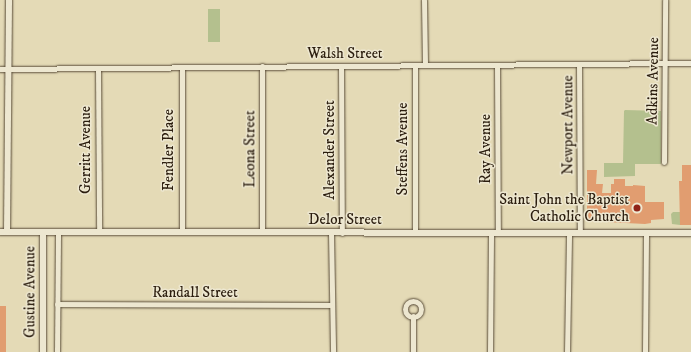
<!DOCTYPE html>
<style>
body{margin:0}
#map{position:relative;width:691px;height:352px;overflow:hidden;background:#e4dab6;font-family:"IM FELL DW Pica",serif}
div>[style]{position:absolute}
.green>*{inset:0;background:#b4c08e;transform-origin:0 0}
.building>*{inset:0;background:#e19d70;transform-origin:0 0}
.roads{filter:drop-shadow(0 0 1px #594c38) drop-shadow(0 0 1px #594c38)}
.minor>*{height:5px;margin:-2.5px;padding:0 2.5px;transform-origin:2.5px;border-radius:2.5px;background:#ede7d0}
.minor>.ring{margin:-2.5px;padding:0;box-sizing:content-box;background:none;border:5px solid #ede7d0;border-radius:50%}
.tertiary>*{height:6px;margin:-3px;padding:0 3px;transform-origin:3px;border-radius:3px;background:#ede7d0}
.dots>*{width:11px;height:11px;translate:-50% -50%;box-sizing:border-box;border:2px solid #ede7d0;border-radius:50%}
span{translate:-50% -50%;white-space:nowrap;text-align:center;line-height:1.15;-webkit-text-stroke:3px #ede7d0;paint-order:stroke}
.street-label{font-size:15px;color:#2b1d0e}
.poi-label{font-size:15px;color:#2b1d0e}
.right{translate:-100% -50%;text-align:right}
</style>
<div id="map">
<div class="green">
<i style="left:208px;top:9px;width:12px;height:33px"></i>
<i style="clip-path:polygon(625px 110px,661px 111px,661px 164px,635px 164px,635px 176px,604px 177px,604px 163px,623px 163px,624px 111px)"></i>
<i style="clip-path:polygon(673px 212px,680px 212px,680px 225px,672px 224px,671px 214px)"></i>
</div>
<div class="building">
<i style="clip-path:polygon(682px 165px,691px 165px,691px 225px,680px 225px,679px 181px,682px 181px)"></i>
<i style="clip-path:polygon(587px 170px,597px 170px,596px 184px,603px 184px,602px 193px,611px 193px,611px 184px,614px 184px,614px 179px,625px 179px,625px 186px,633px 186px,633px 185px,645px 186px,645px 202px,664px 202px,664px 219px,651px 220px,651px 223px,645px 224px,587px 221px)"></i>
<i style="left:0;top:306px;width:6px;height:46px"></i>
</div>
<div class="roads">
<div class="minor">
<i style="left:424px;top:0;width:65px;rotate:89.1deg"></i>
<i style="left:579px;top:64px;width:169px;rotate:89.7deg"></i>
<i style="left:415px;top:65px;width:167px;rotate:90deg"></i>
<i style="left:497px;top:65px;width:168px;rotate:89.7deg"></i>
<i style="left:341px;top:66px;width:167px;rotate:89.7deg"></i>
<i style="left:98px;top:68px;width:163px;rotate:89.6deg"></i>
<i style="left:182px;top:68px;width:164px;rotate:90deg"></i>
<i style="left:0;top:69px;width:691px;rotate:-0.5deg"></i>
<i style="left:664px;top:162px;width:162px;rotate:-89.6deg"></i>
<i style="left:262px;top:232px;width:166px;rotate:-90deg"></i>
<i style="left:331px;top:233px;width:119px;rotate:89deg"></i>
<i class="ring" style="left:405px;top:301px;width:11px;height:11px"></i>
<i style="left:57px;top:304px;width:274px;rotate:0.2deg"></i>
<i style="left:57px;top:352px;width:121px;rotate:-89.5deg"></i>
<i style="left:413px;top:352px;width:36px;rotate:-90deg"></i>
<i style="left:490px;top:352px;width:119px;rotate:-89.5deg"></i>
<i style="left:567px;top:352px;width:119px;rotate:-89deg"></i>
<i style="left:645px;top:352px;width:119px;rotate:-89.5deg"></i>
</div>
<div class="tertiary">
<i style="left:0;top:232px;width:691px;rotate:0.08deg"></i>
<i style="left:7px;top:232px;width:232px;rotate:-89.5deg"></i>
<i style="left:43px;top:352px;width:120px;rotate:-90deg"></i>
</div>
</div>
<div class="dots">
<i style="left:637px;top:208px;background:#8f2418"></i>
</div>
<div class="street-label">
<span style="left:345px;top:54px">Walsh Street</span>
<span style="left:653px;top:81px;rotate:-89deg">Adkins Avenue</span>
<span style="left:568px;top:125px;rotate:-90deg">Newport Avenue</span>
<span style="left:250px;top:149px;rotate:-90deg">Leona Street</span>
<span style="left:403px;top:149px;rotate:-90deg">Steffens Avenue</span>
<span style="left:486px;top:149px;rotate:-90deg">Ray Avenue</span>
<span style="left:86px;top:150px;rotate:-90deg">Gerritt Avenue</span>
<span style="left:169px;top:150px;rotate:-90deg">Fendler Place</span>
<span style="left:330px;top:150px;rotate:-90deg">Alexander Street</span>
<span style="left:345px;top:220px">Delor Street</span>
<span style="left:30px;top:292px;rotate:-90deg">Gustine Avenue</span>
<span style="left:195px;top:293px">Randall Street</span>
</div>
<div class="poi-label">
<span class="right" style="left:629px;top:208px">Saint John the Baptist<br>Catholic Church</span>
</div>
</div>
